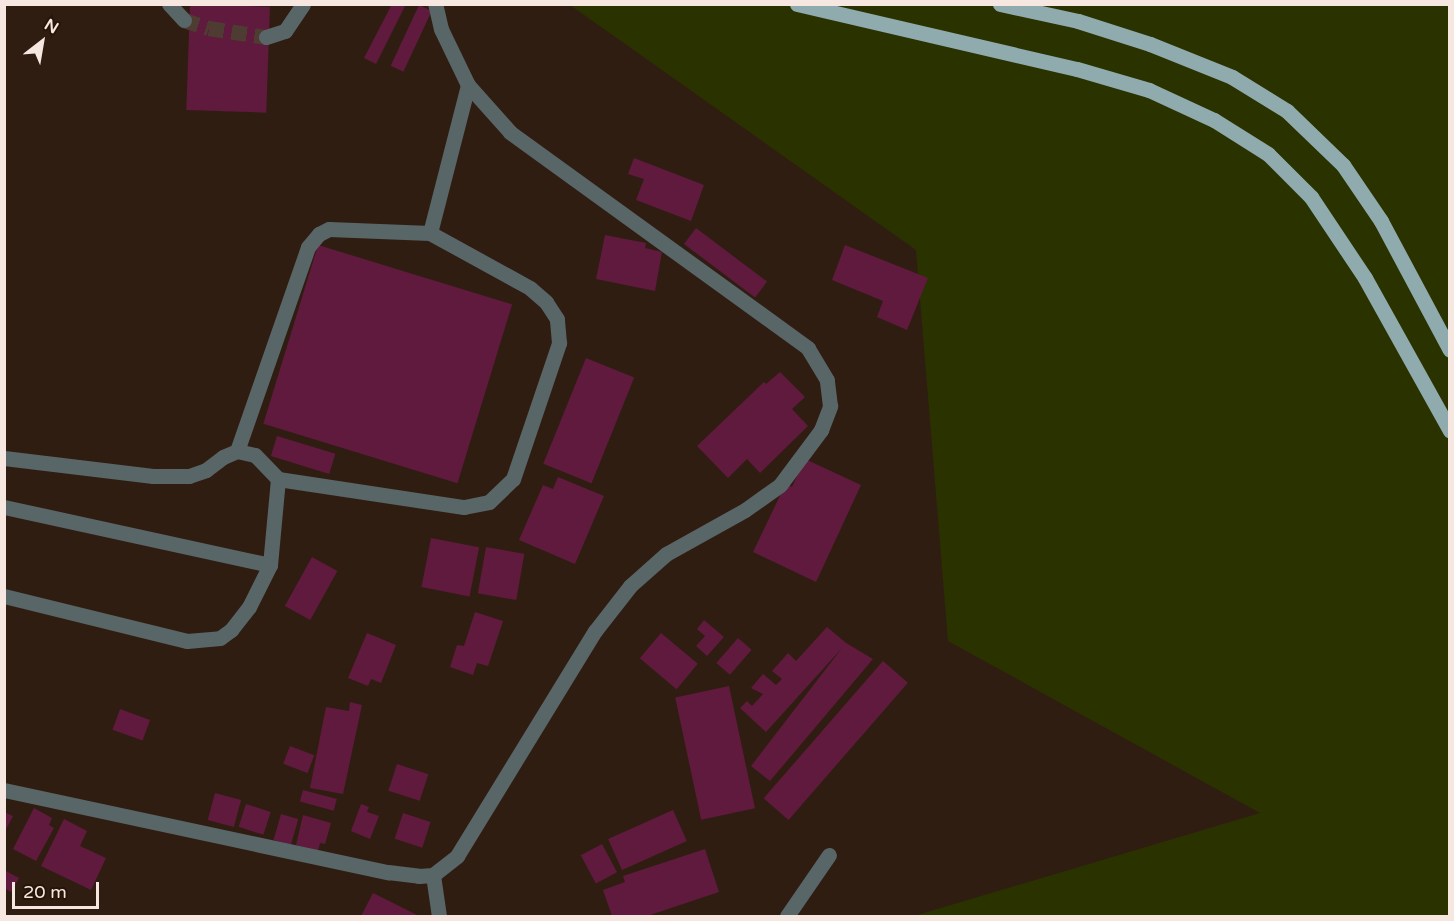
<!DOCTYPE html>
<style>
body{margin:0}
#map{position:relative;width:1454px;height:921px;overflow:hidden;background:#301d12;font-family:"Varela Round",sans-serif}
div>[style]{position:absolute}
.green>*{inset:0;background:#2a3200}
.building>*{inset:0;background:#5f1a3d;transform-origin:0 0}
.minor-tunnel>*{height:15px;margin-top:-7.5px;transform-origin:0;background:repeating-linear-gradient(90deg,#4e3b31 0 15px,transparent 0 23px)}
.minor>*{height:15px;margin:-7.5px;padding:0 7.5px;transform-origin:7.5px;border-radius:7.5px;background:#596668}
.major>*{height:15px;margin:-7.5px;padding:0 7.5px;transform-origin:7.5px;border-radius:7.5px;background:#8fabae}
span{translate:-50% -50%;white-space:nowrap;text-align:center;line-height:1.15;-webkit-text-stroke:5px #261409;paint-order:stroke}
.frame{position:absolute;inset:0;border:6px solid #f6e8e0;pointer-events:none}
.north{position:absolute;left:12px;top:12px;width:60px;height:60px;-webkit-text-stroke:4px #261409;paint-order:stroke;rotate:31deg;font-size:16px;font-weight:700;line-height:24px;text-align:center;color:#f6e8e0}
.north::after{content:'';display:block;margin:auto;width:21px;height:27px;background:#f6e8e0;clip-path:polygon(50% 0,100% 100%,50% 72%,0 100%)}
.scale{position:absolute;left:12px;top:882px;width:87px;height:27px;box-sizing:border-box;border:3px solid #f6e8e0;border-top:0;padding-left:8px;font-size:18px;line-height:21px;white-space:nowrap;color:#f6e8e0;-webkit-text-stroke:4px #261409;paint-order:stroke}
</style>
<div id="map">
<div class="green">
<i style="clip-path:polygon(570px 5px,1449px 5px,1449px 916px,914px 916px,1260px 813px,948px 641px,916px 250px)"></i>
</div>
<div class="building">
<i style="left:190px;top:4px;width:80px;height:106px;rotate:2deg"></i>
<i style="clip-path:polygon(392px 4px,406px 4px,376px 64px,364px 58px)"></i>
<i style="left:419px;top:5px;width:14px;height:67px;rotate:25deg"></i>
<i style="clip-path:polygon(634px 158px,704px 185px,691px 221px,636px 200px,644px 179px,628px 174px)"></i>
<i style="left:696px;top:228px;width:89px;height:20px;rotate:37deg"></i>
<i style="clip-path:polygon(605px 235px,646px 243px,645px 248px,662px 252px,655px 291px,596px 279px)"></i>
<i style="left:318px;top:245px;width:203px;height:187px;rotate:17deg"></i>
<i style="clip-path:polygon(845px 245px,928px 278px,907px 330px,877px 317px,883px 301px,832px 280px)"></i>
<i style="left:586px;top:358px;width:52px;height:114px;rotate:22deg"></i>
<i style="clip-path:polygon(780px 372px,805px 397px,792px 409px,808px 426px,760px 473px,747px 459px,728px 478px,697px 446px,764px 382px,766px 384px)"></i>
<i style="left:277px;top:436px;width:61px;height:21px;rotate:17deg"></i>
<i style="clip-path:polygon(805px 459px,861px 485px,816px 582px,753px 552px,786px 483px,792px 487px)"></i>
<i style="clip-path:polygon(558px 477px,604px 496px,575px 564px,519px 540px,543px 485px,553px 489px)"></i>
<i style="left:431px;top:538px;width:49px;height:50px;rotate:11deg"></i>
<i style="left:486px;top:547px;width:39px;height:47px;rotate:10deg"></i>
<i style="left:312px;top:557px;width:29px;height:56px;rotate:29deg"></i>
<i style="clip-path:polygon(475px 612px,503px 621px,488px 666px,477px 663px,473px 675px,450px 667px,457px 645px,464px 646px)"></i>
<i style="clip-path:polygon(704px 620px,724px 637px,707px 656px,696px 646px,705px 636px,697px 629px)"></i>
<i style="clip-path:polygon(827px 627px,846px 643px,873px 659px,770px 781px,751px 766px,842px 648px,766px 732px,740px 708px,747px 701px,752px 706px,763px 694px,751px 688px,763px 674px,776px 685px,782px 679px,772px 671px,788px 653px,796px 661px)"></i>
<i style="clip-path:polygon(367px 633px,396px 645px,381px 683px,371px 679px,368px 686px,348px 678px)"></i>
<i style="left:661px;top:633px;width:48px;height:33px;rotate:40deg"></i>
<i style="left:738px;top:638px;width:18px;height:33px;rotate:41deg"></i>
<i style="left:883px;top:661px;width:33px;height:182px;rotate:41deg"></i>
<i style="left:729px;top:686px;width:125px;height:55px;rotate:78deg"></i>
<i style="clip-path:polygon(350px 702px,362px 705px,343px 794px,310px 788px,326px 707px,349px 711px)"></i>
<i style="left:120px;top:709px;width:32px;height:22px;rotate:20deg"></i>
<i style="left:290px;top:746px;width:26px;height:19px;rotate:21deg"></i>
<i style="left:397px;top:764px;width:33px;height:28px;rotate:18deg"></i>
<i style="left:303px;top:790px;width:35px;height:12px;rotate:15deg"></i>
<i style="left:215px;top:793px;width:27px;height:28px;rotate:15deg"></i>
<i style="left:246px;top:804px;width:26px;height:24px;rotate:18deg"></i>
<i style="clip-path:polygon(361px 804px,369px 807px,367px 812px,379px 816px,370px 839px,351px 831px)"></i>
<i style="clip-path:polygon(34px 808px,52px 818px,49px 825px,54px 828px,36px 861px,13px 849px)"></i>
<i style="left:673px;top:810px;width:34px;height:71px;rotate:66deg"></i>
<i style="clip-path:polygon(4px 812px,13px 816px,4px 833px)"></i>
<i style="left:403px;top:813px;width:29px;height:27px;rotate:18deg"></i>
<i style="left:281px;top:814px;width:18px;height:27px;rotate:16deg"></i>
<i style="clip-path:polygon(303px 815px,331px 823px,325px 844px,320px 843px,318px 851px,296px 845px)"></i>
<i style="clip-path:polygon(64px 819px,87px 831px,80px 846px,106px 858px,91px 890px,41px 866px)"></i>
<i style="left:602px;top:844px;width:32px;height:24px;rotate:62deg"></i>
<i style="clip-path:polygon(705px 849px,719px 892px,647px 916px,612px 916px,603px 890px,625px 882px,623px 876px)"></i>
<i style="clip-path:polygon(4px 870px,19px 878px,11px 892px,4px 888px)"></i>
<i style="clip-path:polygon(373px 893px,419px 916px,361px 916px)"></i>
</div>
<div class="minor-tunnel">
<i style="left:184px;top:20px;width:26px;rotate:18deg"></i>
<i style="left:209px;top:28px;width:58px;rotate:9deg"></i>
</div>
<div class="minor">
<i style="left:169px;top:4px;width:22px;rotate:47deg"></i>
<i style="left:266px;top:37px;width:20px;rotate:-18deg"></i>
<i style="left:285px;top:31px;width:32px;rotate:-56deg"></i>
<i style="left:237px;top:451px;width:216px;rotate:-70.8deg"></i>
<i style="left:308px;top:247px;width:17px;rotate:-50deg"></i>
<i style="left:319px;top:234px;width:11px;rotate:-27deg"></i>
<i style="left:329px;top:229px;width:101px;rotate:2.3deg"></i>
<i style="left:4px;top:458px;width:150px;rotate:6.9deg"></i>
<i style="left:153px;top:476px;width:36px"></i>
<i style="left:189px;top:476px;width:18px;rotate:-19deg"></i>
<i style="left:206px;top:470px;width:21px;rotate:-37deg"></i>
<i style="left:223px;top:457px;width:15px;rotate:-23deg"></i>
<i style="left:237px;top:451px;width:18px;rotate:13deg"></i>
<i style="left:255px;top:455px;width:33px;rotate:46deg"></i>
<i style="left:278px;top:479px;width:188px;rotate:8.6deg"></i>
<i style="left:464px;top:507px;width:25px;rotate:-11deg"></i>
<i style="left:489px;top:502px;width:33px;rotate:-44deg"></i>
<i style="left:513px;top:479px;width:144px;rotate:-71.3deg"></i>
<i style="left:559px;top:343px;width:24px;rotate:-95deg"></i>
<i style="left:557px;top:319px;width:20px;rotate:-123deg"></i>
<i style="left:546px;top:302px;width:21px;rotate:-139deg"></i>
<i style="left:530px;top:288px;width:114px;rotate:-151.2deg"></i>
<i style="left:430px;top:233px;width:153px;rotate:-75.6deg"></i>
<i style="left:4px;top:507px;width:272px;rotate:12.3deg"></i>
<i style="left:4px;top:596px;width:188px;rotate:13.8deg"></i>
<i style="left:187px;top:641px;width:33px;rotate:-5deg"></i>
<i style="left:220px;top:638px;width:14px;rotate:-36deg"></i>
<i style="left:231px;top:630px;width:29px;rotate:-52deg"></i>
<i style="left:249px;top:607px;width:47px;rotate:-63.4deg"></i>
<i style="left:270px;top:565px;width:86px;rotate:-84.7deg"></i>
<i style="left:4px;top:790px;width:393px;rotate:12.1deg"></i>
<i style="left:388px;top:872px;width:31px;rotate:7deg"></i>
<i style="left:419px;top:876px;width:14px;rotate:-4deg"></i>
<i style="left:433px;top:875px;width:31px;rotate:-38deg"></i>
<i style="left:457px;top:856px;width:264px;rotate:-58.5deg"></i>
<i style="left:595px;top:631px;width:57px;rotate:-52.1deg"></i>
<i style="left:630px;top:586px;width:48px;rotate:-41.6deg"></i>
<i style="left:666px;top:554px;width:90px;rotate:-29.1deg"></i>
<i style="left:745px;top:510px;width:43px;rotate:-35.5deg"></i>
<i style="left:780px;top:485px;width:69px;rotate:-53.3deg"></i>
<i style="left:821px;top:430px;width:26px;rotate:-69deg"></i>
<i style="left:830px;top:406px;width:26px;rotate:-97deg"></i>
<i style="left:827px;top:380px;width:37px;rotate:-121deg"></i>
<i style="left:808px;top:348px;width:368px;rotate:-144.1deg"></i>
<i style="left:510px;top:132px;width:63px;rotate:-131.8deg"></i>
<i style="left:468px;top:85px;width:62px;rotate:-115.7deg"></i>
<i style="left:441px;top:29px;width:26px;rotate:-103deg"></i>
<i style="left:433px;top:875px;width:41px;rotate:81.7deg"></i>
<i style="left:787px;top:916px;width:74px;rotate:-55.5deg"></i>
</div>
<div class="major">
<i style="left:797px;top:4px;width:287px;rotate:13.1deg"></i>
<i style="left:1077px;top:69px;width:75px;rotate:16.3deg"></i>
<i style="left:1149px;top:90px;width:72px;rotate:24.8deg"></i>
<i style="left:1214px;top:120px;width:64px;rotate:32.2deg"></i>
<i style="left:1268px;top:154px;width:61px;rotate:45deg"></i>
<i style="left:1311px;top:197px;width:97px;rotate:56.3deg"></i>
<i style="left:1365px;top:278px;width:175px;rotate:60.9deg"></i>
<i style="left:1000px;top:4px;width:80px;rotate:12.3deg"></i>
<i style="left:1078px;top:21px;width:76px;rotate:17.7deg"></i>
<i style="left:1150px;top:44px;width:88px;rotate:21.9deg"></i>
<i style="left:1232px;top:77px;width:65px;rotate:31.7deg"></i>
<i style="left:1287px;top:111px;width:78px;rotate:44deg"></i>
<i style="left:1343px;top:165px;width:68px;rotate:55.8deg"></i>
<i style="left:1381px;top:221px;width:146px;rotate:61.9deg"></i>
</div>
<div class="frame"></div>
<div class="north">N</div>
<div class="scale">20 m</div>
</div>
